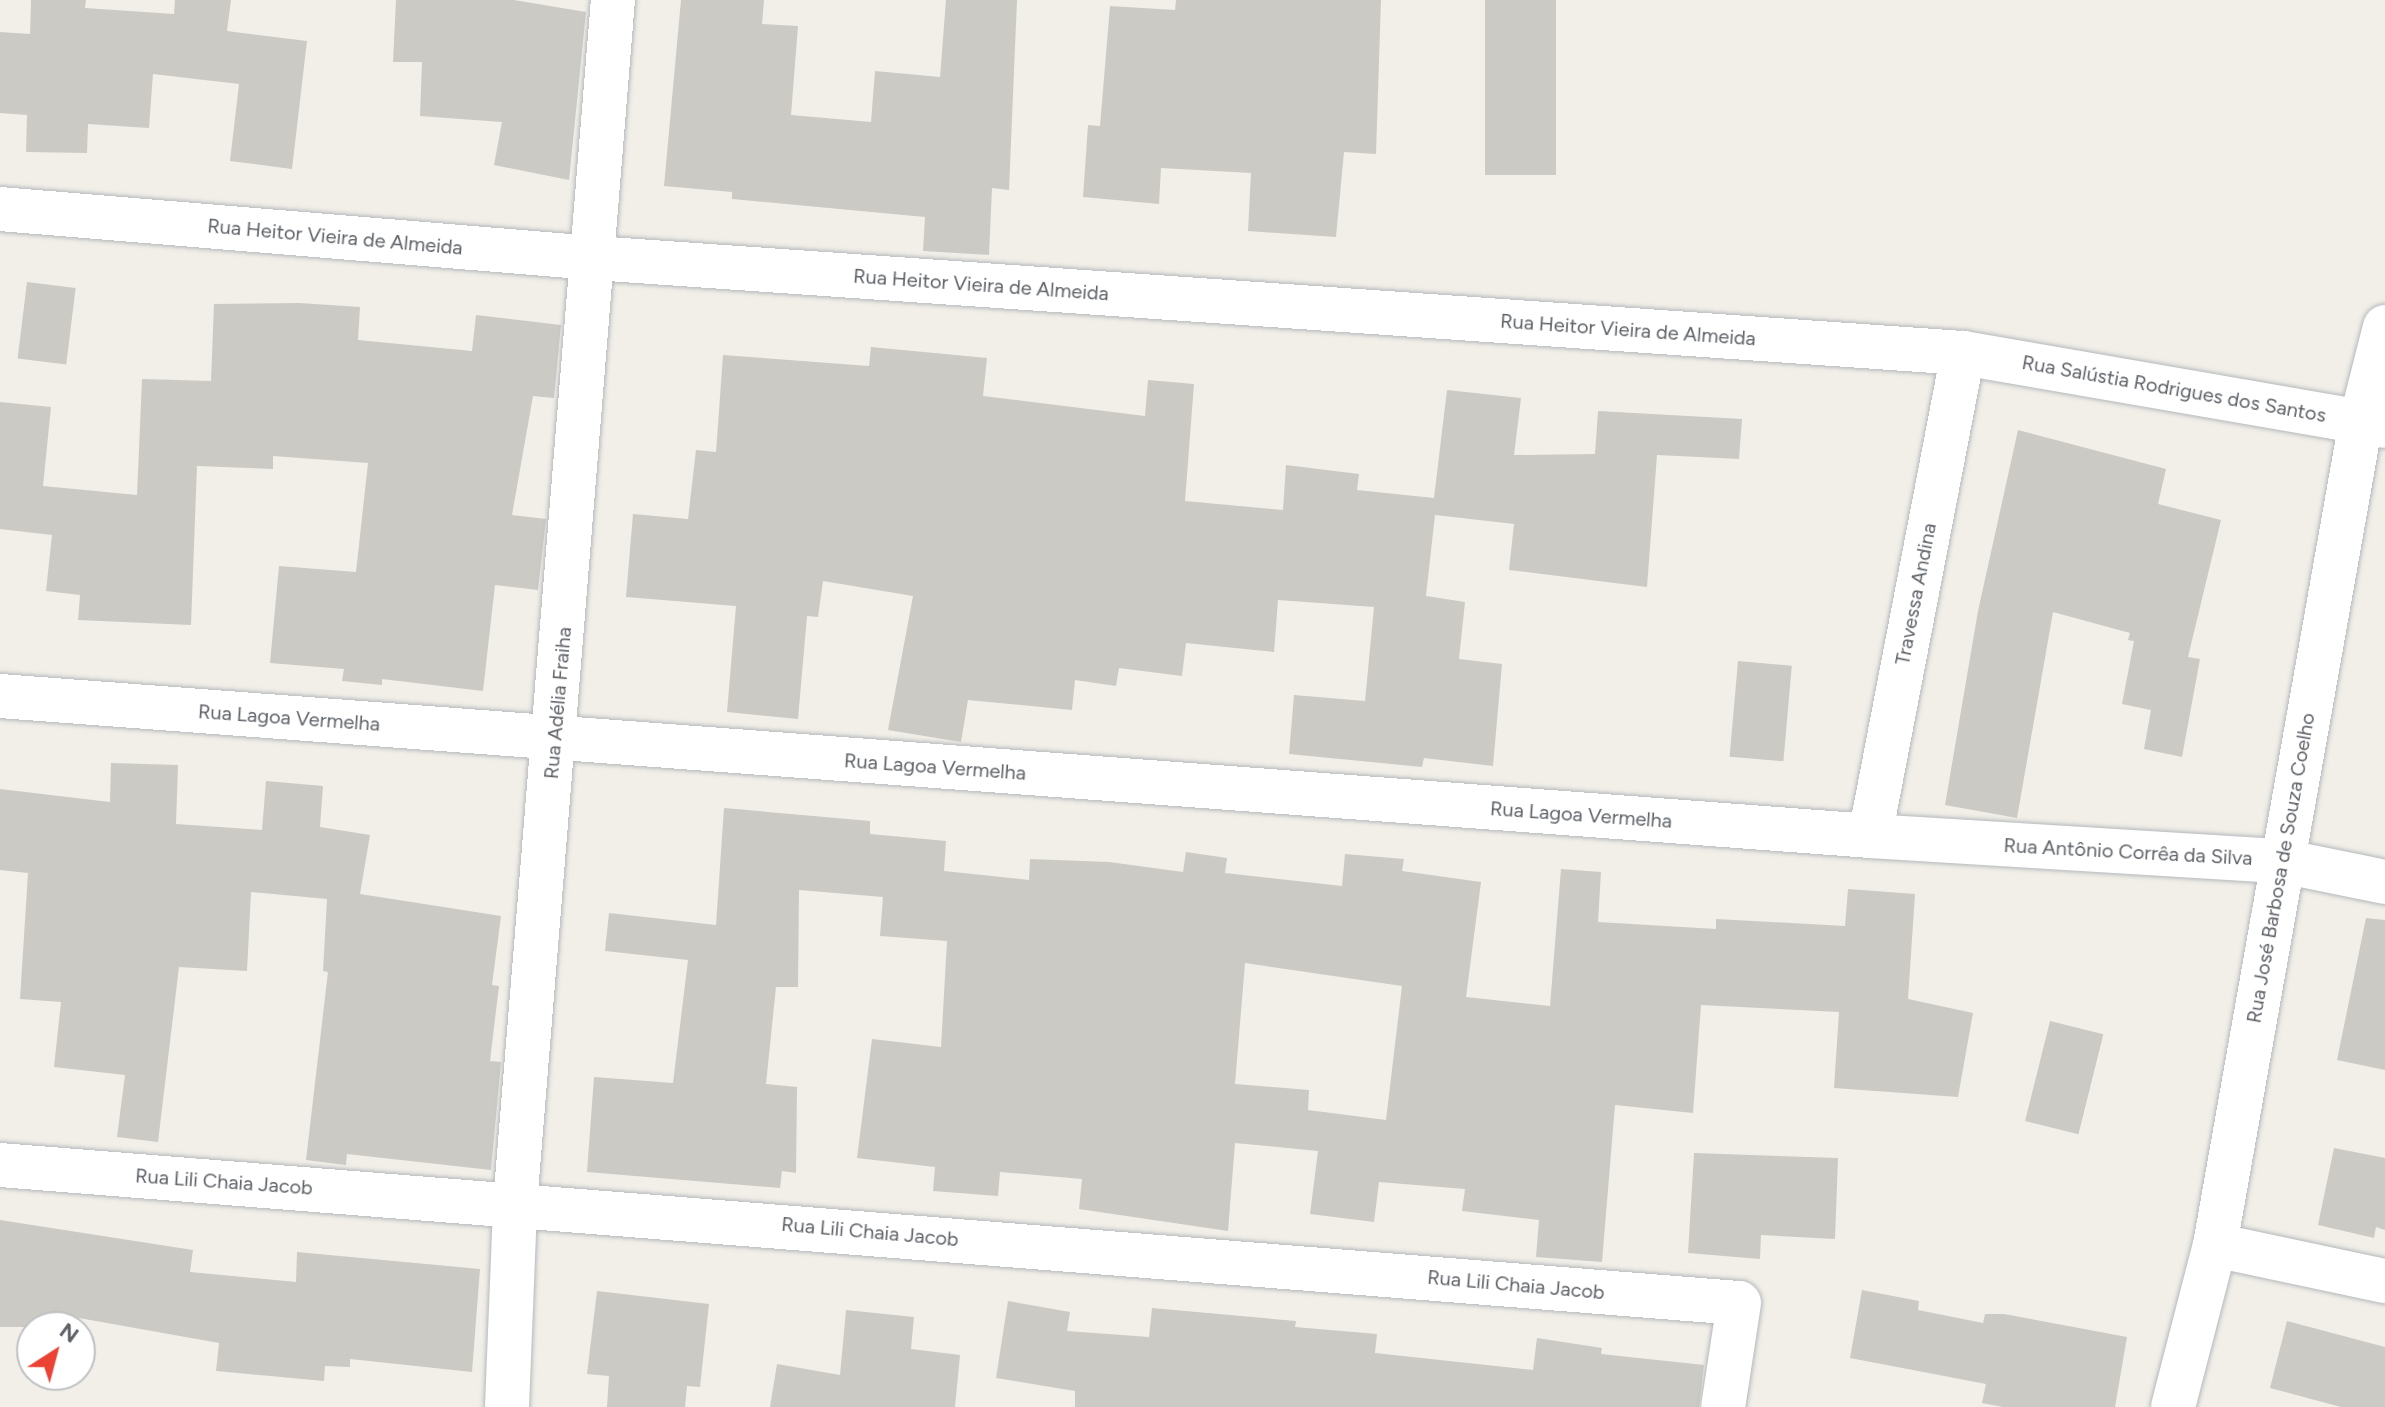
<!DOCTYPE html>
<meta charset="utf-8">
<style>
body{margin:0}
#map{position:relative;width:2385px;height:1407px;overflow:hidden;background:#f1efe8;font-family:Figtree,sans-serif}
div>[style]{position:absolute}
.building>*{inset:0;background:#cccac5;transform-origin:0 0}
.roads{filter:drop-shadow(0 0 2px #b5b8bc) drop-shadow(0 0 2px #b5b8bc)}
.minor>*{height:44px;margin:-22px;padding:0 22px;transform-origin:22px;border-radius:22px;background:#fff}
span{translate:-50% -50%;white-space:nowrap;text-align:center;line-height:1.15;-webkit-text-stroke:8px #fff;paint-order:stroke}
.street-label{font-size:20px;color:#5f6368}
.north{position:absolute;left:16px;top:1311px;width:80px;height:80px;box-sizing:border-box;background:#fff;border:2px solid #bfc1c3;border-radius:50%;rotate:36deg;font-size:22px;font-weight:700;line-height:32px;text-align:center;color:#5f6368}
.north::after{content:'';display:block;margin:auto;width:28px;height:36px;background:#ea4335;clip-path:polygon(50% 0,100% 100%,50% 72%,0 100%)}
</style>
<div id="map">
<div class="building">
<i style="clip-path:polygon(31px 0,86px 0,85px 8px,174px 14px,175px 0,231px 0,227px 31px,307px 41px,292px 169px,230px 161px,239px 84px,153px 74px,149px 128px,88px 124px,87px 153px,26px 152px,27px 115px,0 113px,0 32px,30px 34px)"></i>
<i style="clip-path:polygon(396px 0,514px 0,586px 12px,569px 180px,494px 165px,502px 122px,420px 116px,422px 62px,393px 62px)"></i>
<i style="clip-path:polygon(681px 0,764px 0,762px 24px,798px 26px,791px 115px,871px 122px,875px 71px,940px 77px,946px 0,1017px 0,1009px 190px,992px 188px,989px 255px,923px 251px,925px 217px,732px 199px,732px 192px,664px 186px)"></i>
<i style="clip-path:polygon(1176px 0,1381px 0,1376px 154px,1344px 152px,1336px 237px,1248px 231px,1251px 173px,1161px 168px,1159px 204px,1083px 197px,1088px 125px,1100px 126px,1110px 6px,1175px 10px)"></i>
<i style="left:1485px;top:0;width:71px;height:175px"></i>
<i style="left:27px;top:282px;width:49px;height:77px;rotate:7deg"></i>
<i style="clip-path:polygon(299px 303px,360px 307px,358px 340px,472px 351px,476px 315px,561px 325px,554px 398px,533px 396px,512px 515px,546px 519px,538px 590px,495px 585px,483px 691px,382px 679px,382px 685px,342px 681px,344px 669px,270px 663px,279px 566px,356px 572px,368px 463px,273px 456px,273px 469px,197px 466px,191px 625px,78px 620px,80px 595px,46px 591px,52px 535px,0 529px,0 402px,51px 407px,43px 486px,137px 495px,142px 379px,211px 381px,214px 304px)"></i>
<i style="clip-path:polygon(871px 347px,987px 358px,983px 396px,1145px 416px,1148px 380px,1194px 384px,1185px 501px,1283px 510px,1286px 465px,1359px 474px,1357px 490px,1434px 498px,1447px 390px,1521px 398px,1514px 455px,1595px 454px,1598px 411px,1742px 419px,1739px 459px,1657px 455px,1647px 587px,1509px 570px,1514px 524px,1435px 515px,1426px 596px,1465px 602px,1459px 659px,1502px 664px,1493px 766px,1424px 758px,1422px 767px,1289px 754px,1294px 695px,1365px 701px,1374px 607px,1278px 600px,1274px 652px,1186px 643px,1182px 676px,1119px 668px,1116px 686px,1075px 680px,1072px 710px,968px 700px,961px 742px,888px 730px,913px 596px,823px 581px,818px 617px,807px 616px,798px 719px,727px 712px,736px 606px,626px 597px,633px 514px,688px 519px,696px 450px,716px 452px,723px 355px,869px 366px)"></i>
<i style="clip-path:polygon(2018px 430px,2166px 469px,2158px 504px,2221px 520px,2188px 657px,2200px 659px,2182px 757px,2144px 749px,2151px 710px,2122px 704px,2134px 641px,2128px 640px,2130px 633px,2053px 612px,2017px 818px,1945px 805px,1978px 611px)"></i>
<i style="left:1738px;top:661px;width:54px;height:96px;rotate:5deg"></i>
<i style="clip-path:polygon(111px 763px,178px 765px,176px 824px,262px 830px,266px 781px,323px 786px,320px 827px,370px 835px,360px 894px,501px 916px,492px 985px,499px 986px,490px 1061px,501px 1062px,491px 1170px,347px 1154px,346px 1165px,306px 1160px,328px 972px,323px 971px,327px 899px,251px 892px,247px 971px,179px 967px,158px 1142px,117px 1137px,125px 1075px,54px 1067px,61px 1002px,20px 999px,28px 873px,0 870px,0 789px,110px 802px)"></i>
<i style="clip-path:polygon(evenodd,724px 808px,870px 821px,870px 834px,946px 841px,944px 871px,1029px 880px,1030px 859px,1109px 862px,1183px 872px,1186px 852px,1227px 858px,1225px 873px,1342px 886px,1345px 854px,1404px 859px,1402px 871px,1481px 882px,1466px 997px,1550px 1006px,1561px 869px,1601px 872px,1598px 922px,1716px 929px,1716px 919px,1845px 926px,1848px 889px,1915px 894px,1908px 999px,1973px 1013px,1958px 1097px,1834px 1088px,1839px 1012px,1701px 1005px,1693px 1113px,1615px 1105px,1602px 1262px,1536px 1257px,1539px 1220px,1462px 1211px,1465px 1189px,1379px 1182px,1374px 1222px,1310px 1214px,1318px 1151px,1235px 1143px,1228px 1231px,1079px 1209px,1082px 1179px,1000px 1172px,998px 1196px,933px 1191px,935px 1167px,857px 1158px,872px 1039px,941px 1047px,947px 941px,880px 936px,883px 897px,799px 890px,798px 987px,776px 987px,766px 1084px,797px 1087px,796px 1173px,782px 1171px,780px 1188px,587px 1172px,594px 1077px,673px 1083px,688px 960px,605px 951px,609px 913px,716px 925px,724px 808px,1245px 963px,1402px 986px,1386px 1120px,1308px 1110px,1309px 1090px,1235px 1084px,1245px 963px)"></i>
<i style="clip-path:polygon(2366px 918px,2385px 920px,2385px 1070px,2337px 1060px)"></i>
<i style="left:2050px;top:1021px;width:55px;height:103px;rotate:14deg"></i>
<i style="clip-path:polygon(2334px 1148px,2385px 1158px,2385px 1230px,2376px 1227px,2374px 1238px,2318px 1225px)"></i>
<i style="clip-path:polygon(1694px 1153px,1838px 1158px,1835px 1239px,1761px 1235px,1760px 1259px,1688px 1253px)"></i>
<i style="clip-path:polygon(0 1220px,193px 1250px,190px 1272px,296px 1282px,297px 1252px,480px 1269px,472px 1372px,350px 1359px,350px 1367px,325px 1366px,324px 1381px,216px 1371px,219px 1343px,62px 1315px,61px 1327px,0 1327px)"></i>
<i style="clip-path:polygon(1862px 1290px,1919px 1301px,1918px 1310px,1983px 1323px,1985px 1314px,2004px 1314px,2127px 1337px,2115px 1407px,2003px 1407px,1982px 1403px,1986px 1384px,1850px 1358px)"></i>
<i style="clip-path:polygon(597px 1291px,709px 1304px,700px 1387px,687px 1386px,685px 1407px,607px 1407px,609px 1376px,587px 1374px)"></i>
<i style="clip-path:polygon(1008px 1301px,1070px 1312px,1067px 1331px,1149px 1337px,1152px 1308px,1296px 1321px,1295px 1327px,1377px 1334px,1375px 1353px,1533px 1370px,1537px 1338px,1602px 1348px,1601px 1354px,1704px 1365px,1699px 1407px,1075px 1407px,1075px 1391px,996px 1378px)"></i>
<i style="clip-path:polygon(846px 1310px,914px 1317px,911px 1349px,960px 1355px,955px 1407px,770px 1407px,777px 1364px,840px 1375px)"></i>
<i style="clip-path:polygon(2287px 1321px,2385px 1347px,2385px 1407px,2341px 1407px,2270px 1388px)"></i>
</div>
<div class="roads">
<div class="minor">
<i style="left:0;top:209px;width:596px;rotate:4.72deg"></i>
<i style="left:594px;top:258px;width:1372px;rotate:3.97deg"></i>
<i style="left:1963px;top:353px;width:428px;rotate:9.8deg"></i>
<i style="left:0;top:696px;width:1875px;rotate:4.28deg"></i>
<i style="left:1870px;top:836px;width:413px;rotate:3.5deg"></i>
<i style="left:2282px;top:861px;width:105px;rotate:11.5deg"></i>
<i style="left:1870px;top:836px;width:492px;rotate:-79.1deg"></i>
<i style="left:0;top:1165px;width:1744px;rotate:4.54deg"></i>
<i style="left:1739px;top:1303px;width:105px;rotate:98.7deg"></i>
<i style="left:2215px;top:1245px;width:174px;rotate:12deg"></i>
<i style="left:507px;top:1407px;width:203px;rotate:-87.7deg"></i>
<i style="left:515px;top:1204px;width:1208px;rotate:-85.35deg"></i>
<i style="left:2173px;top:1407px;width:167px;rotate:-75.5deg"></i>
<i style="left:2215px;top:1245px;width:837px;rotate:-79.95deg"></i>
<i style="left:2361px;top:421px;width:97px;rotate:-75.7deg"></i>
</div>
</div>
<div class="street-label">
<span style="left:335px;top:237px;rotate:5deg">Rua Heitor Vieira de Almeida</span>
<span style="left:981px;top:285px;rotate:4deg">Rua Heitor Vieira de Almeida</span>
<span style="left:1628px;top:330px;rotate:4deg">Rua Heitor Vieira de Almeida</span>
<span style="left:2174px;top:389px;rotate:10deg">Rua Salústia Rodrigues dos Santos</span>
<span style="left:1916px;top:594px;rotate:-79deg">Travessa Andina</span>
<span style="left:558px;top:703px;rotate:-85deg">Rua Adélia Fraiha</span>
<span style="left:289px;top:718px;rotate:4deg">Rua Lagoa Vermelha</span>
<span style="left:935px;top:767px;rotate:4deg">Rua Lagoa Vermelha</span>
<span style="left:1581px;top:815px;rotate:4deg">Rua Lagoa Vermelha</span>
<span style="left:2128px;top:852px;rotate:3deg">Rua Antônio Corrêa da Silva</span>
<span style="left:2281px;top:868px;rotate:-80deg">Rua José Barbosa de Souza Coelho</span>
<span style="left:224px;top:1182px;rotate:4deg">Rua Lili Chaia Jacob</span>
<span style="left:870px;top:1232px;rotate:5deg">Rua Lili Chaia Jacob</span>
<span style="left:1516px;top:1285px;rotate:5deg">Rua Lili Chaia Jacob</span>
</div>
<div class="north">N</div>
</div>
